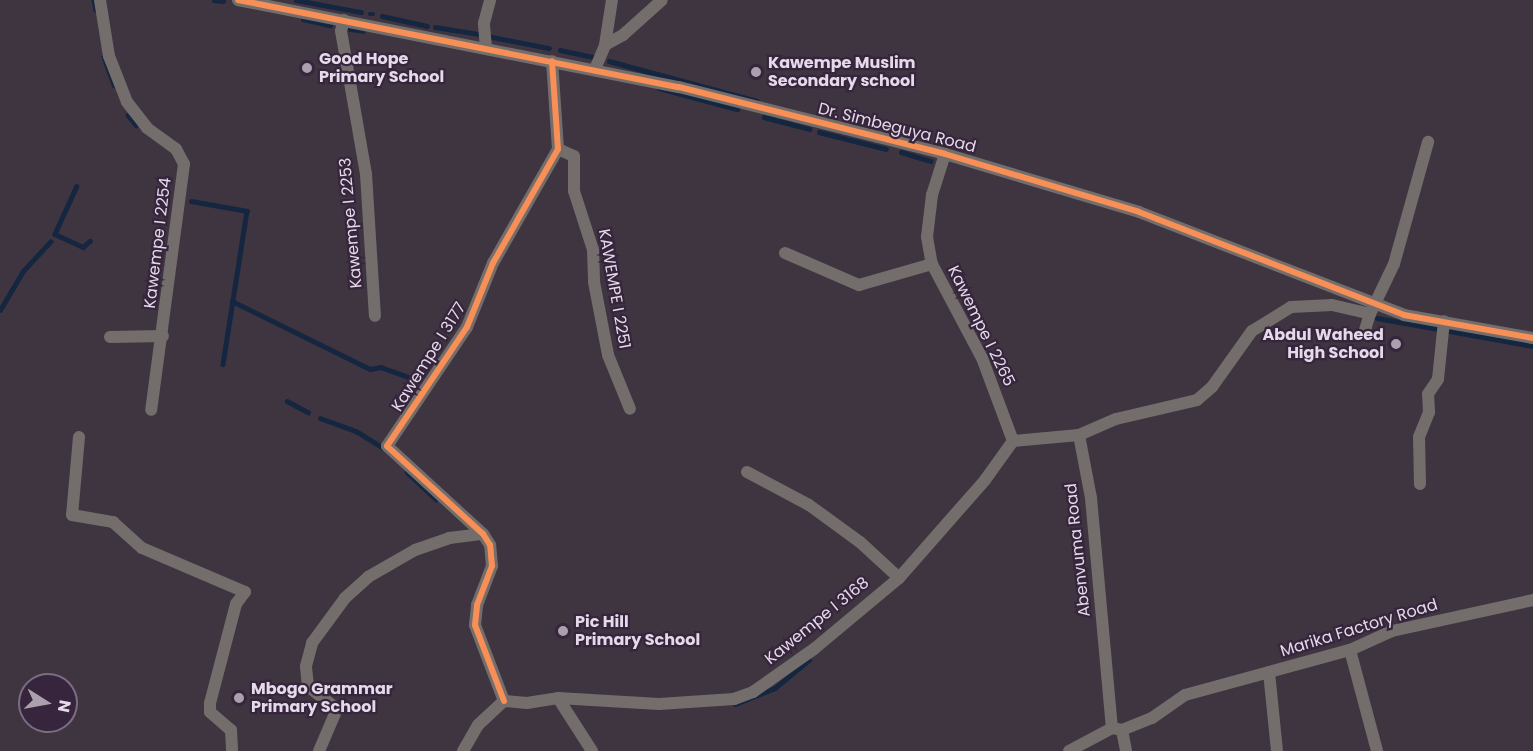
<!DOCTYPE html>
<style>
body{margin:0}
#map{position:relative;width:1533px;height:751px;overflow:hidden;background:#3e3541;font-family:Poppins,sans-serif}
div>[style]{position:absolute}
.stream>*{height:4.5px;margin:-2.25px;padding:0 2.25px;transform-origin:2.25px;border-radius:2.25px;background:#152640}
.street>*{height:12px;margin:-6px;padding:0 6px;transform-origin:6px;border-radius:6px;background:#736e6b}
.cycleway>*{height:6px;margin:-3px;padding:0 3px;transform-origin:3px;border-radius:3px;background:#f78f57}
.dots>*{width:16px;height:16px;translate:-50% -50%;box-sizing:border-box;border:3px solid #36253c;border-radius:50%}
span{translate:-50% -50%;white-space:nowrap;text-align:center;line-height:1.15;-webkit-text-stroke:4.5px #36253c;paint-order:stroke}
.poi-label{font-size:16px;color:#e5dae9;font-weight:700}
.left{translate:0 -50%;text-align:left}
.right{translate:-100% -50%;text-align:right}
.street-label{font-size:16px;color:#e5dae9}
.north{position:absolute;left:18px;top:673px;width:60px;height:60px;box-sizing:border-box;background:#36253c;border:2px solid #7c6d81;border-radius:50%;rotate:101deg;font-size:16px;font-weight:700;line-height:24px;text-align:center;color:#e5dae9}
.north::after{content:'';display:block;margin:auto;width:21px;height:27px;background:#aba0ae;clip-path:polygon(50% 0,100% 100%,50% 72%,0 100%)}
</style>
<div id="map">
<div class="stream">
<i style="left:94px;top:0;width:10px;rotate:79deg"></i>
<i style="left:214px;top:0;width:9px;rotate:6deg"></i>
<i style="left:296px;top:0;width:66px;rotate:10.5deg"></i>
<i style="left:370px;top:14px;width:3px"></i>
<i style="left:382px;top:16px;width:46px;rotate:12.5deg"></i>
<i style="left:303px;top:19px;width:28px;rotate:13deg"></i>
<i style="left:435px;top:27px;width:45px;rotate:9deg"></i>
<i style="left:345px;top:28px;width:18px;rotate:9deg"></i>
<i style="left:487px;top:36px;width:63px;rotate:11deg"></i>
<i style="left:560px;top:50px;width:34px;rotate:12deg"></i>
<i style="left:104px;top:57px;width:30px;rotate:70deg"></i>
<i style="left:609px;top:61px;width:153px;rotate:15.1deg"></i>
<i style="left:659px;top:88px;width:81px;rotate:15.1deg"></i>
<i style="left:128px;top:115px;width:13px;rotate:51deg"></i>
<i style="left:764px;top:117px;width:47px;rotate:14.9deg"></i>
<i style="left:819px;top:132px;width:69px;rotate:14.2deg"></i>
<i style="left:901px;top:152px;width:31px;rotate:17deg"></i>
<i style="left:77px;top:186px;width:53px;rotate:114.6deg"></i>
<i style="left:55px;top:234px;width:31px;rotate:25deg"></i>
<i style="left:83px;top:247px;width:9px;rotate:-41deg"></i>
<i style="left:191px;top:201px;width:57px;rotate:10.1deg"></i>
<i style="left:247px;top:211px;width:155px;rotate:98.9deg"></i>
<i style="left:232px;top:301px;width:154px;rotate:26.2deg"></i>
<i style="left:370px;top:369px;width:11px;rotate:-10deg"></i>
<i style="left:381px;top:367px;width:37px;rotate:20deg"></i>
<i style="left:0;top:310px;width:45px;rotate:-59.5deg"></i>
<i style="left:23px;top:271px;width:40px;rotate:-47deg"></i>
<i style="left:1377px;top:318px;width:158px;rotate:10.2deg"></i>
<i style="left:287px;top:401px;width:24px;rotate:28deg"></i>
<i style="left:320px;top:418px;width:38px;rotate:20deg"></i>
<i style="left:356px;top:431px;width:34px;rotate:32deg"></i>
<i style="left:407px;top:472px;width:40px;rotate:43deg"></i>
<i style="left:735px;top:704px;width:43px;rotate:-21.8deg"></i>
<i style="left:775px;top:688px;width:44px;rotate:-39.5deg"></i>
</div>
<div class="street">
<i style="left:100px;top:0;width:57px;rotate:80.9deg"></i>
<i style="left:109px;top:56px;width:49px;rotate:68.6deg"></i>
<i style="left:127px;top:102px;width:33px;rotate:52deg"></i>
<i style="left:147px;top:128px;width:36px;rotate:36deg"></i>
<i style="left:176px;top:149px;width:17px;rotate:62deg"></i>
<i style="left:184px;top:164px;width:248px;rotate:97.6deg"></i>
<i style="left:238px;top:0;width:449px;rotate:11.2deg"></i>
<i style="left:679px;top:87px;width:274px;rotate:14.1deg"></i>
<i style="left:945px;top:154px;width:202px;rotate:16.6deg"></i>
<i style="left:1139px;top:212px;width:284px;rotate:21.2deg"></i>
<i style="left:1404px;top:315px;width:131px;rotate:10.1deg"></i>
<i style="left:344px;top:20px;width:11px;rotate:105deg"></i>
<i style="left:341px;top:31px;width:145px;rotate:80.1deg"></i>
<i style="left:366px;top:174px;width:142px;rotate:86.4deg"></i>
<i style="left:605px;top:45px;width:21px;rotate:-29deg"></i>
<i style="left:623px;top:35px;width:52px;rotate:-41.9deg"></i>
<i style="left:486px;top:48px;width:25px;rotate:-95deg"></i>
<i style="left:484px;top:23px;width:24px;rotate:-75deg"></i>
<i style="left:595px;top:69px;width:26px;rotate:-67deg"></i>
<i style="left:605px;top:45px;width:46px;rotate:-81.2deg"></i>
<i style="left:558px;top:149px;width:17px;rotate:24deg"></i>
<i style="left:574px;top:156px;width:35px;rotate:90deg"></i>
<i style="left:574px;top:191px;width:62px;rotate:72.1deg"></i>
<i style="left:593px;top:250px;width:32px;rotate:88deg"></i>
<i style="left:594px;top:282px;width:74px;rotate:79.1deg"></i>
<i style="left:608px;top:355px;width:58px;rotate:67.8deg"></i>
<i style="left:945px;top:154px;width:43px;rotate:107.6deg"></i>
<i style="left:932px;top:195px;width:42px;rotate:96.8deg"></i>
<i style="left:927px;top:237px;width:27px;rotate:80deg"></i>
<i style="left:932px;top:264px;width:106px;rotate:62deg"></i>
<i style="left:982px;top:358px;width:89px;rotate:69.5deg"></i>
<i style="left:785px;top:253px;width:81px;rotate:23.4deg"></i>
<i style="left:859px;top:285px;width:76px;rotate:-16deg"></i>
<i style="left:1365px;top:330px;width:17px;rotate:-73deg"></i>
<i style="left:110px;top:337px;width:53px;rotate:-1.1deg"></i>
<i style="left:1079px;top:435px;width:40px;rotate:-23.4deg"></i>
<i style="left:1116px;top:419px;width:83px;rotate:-13.2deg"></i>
<i style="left:1197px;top:400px;width:20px;rotate:-41deg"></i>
<i style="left:1212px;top:387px;width:69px;rotate:-54.5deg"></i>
<i style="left:1252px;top:331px;width:46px;rotate:-31.6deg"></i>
<i style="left:1291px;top:307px;width:41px;rotate:-2.8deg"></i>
<i style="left:1332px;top:305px;width:39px;rotate:13deg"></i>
<i style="left:1370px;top:314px;width:55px;rotate:-64.4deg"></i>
<i style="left:1394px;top:264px;width:127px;rotate:-74.4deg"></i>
<i style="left:79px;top:437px;width:78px;rotate:95.1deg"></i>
<i style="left:72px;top:515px;width:42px;rotate:9.7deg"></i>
<i style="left:113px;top:522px;width:39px;rotate:42deg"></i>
<i style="left:142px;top:548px;width:112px;rotate:23.1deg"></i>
<i style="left:245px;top:592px;width:15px;rotate:127deg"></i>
<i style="left:236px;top:604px;width:102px;rotate:104.7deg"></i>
<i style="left:210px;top:703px;width:9px;rotate:90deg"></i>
<i style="left:210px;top:712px;width:28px;rotate:41deg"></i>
<i style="left:231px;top:730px;width:21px;rotate:87deg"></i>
<i style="left:1013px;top:441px;width:66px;rotate:-5.2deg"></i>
<i style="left:1079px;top:435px;width:64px;rotate:79.2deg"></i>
<i style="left:1091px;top:498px;width:231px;rotate:84.8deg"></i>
<i style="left:747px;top:472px;width:70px;rotate:28deg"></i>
<i style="left:809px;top:505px;width:63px;rotate:36deg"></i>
<i style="left:860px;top:542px;width:53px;rotate:42.7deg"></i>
<i style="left:1420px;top:484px;width:47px;rotate:-91.2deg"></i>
<i style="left:1419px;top:437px;width:27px;rotate:-68deg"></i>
<i style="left:1429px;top:412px;width:18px;rotate:-93deg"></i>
<i style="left:1428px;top:394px;width:18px;rotate:-56deg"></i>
<i style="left:1438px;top:379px;width:58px;rotate:-84.1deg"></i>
<i style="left:1350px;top:650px;width:105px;rotate:75deg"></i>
<i style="left:1269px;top:672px;width:79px;rotate:84.2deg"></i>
<i style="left:558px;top:698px;width:63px;rotate:57.3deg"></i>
<i style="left:504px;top:701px;width:81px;rotate:-110.9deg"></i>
<i style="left:475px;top:625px;width:20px;rotate:-84deg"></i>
<i style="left:477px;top:605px;width:42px;rotate:-69deg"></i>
<i style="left:492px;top:566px;width:21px;rotate:-95deg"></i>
<i style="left:490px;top:545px;width:13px;rotate:-122deg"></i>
<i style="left:483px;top:534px;width:130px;rotate:-137.5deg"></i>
<i style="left:387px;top:446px;width:143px;rotate:-56.1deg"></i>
<i style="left:467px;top:327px;width:69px;rotate:-67.9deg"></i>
<i style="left:493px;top:263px;width:131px;rotate:-60.3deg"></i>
<i style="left:558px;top:149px;width:88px;rotate:-93.9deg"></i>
<i style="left:1122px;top:730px;width:21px;rotate:79deg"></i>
<i style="left:319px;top:751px;width:46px;rotate:-66.8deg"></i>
<i style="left:337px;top:709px;width:37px;rotate:-142deg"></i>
<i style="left:308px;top:686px;width:20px;rotate:-96deg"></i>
<i style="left:306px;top:666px;width:24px;rotate:-75deg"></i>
<i style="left:312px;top:643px;width:56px;rotate:-53.7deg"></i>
<i style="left:345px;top:598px;width:31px;rotate:-42deg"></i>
<i style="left:368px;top:577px;width:54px;rotate:-29.9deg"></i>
<i style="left:415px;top:550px;width:36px;rotate:-19deg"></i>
<i style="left:449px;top:538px;width:34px;rotate:-7deg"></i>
<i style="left:463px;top:751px;width:30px;rotate:-60deg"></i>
<i style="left:478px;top:725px;width:35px;rotate:-43deg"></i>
<i style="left:504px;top:701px;width:23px;rotate:5deg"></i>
<i style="left:527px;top:703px;width:31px;rotate:-9deg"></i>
<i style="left:558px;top:698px;width:101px;rotate:3.4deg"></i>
<i style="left:659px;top:704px;width:75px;rotate:-3.8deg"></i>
<i style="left:734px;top:699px;width:20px;rotate:-20deg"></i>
<i style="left:753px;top:692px;width:75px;rotate:-35.2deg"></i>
<i style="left:814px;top:649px;width:111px;rotate:-39.9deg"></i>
<i style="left:899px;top:578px;width:130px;rotate:-48.7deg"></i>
<i style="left:985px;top:480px;width:48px;rotate:-54.3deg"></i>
<i style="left:1069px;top:751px;width:49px;rotate:-28.1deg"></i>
<i style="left:1112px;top:728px;width:10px;rotate:11deg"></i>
<i style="left:1122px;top:730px;width:32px;rotate:-22deg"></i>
<i style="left:1152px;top:718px;width:40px;rotate:-34.9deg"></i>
<i style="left:1185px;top:695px;width:171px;rotate:-15.3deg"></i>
<i style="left:1350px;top:650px;width:46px;rotate:-24.3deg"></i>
<i style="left:1392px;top:631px;width:144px;rotate:-12.4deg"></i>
</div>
<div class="cycleway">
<i style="left:238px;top:0;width:449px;rotate:11.2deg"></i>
<i style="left:679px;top:87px;width:274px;rotate:14.1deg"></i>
<i style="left:945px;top:154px;width:202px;rotate:16.6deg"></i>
<i style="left:1139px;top:212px;width:284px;rotate:21.2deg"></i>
<i style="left:1404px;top:315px;width:131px;rotate:10.1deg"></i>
<i style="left:504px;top:701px;width:81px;rotate:-110.9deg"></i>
<i style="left:475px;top:625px;width:20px;rotate:-84deg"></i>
<i style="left:477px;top:605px;width:42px;rotate:-69deg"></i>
<i style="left:492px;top:566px;width:21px;rotate:-95deg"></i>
<i style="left:490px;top:545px;width:13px;rotate:-122deg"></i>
<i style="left:483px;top:534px;width:130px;rotate:-137.5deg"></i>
<i style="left:387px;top:446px;width:143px;rotate:-56.1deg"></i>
<i style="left:467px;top:327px;width:69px;rotate:-67.9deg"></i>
<i style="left:493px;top:263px;width:131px;rotate:-60.3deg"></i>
<i style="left:558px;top:149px;width:88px;rotate:-93.9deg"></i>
</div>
<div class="dots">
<i style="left:307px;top:68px;background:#aba0ae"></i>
<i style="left:756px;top:72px;background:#aba0ae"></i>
<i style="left:1396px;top:344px;background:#aba0ae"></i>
<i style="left:563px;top:631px;background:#aba0ae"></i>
<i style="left:239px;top:698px;background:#aba0ae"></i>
</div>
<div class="poi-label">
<span class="left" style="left:319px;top:68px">Good Hope<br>Primary School</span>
<span class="left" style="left:768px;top:72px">Kawempe Muslim<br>Secondary school</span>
<span class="right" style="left:1384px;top:344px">Abdul Waheed<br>High School</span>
<span class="left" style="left:575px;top:631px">Pic Hill<br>Primary School</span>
<span class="left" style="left:251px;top:698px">Mbogo Grammar<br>Primary School</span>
</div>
<div class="street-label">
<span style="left:897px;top:128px;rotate:14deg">Dr. Simbeguya Road</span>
<span style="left:351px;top:223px;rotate:-95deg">Kawempe I 2253</span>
<span style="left:158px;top:243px;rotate:-83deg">Kawempe I 2254</span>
<span style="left:614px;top:289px;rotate:80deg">KAWEMPE I 2251</span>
<span style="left:981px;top:326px;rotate:64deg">Kawempe I 2265</span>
<span style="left:429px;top:357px;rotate:-58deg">Kawempe I 3177</span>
<span style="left:1078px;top:550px;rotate:-96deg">Abenvuma Road</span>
<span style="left:817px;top:621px;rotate:-39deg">Kawempe I 3168</span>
<span style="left:1359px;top:628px;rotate:-17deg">Marika Factory Road</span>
</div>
<div class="north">N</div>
</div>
